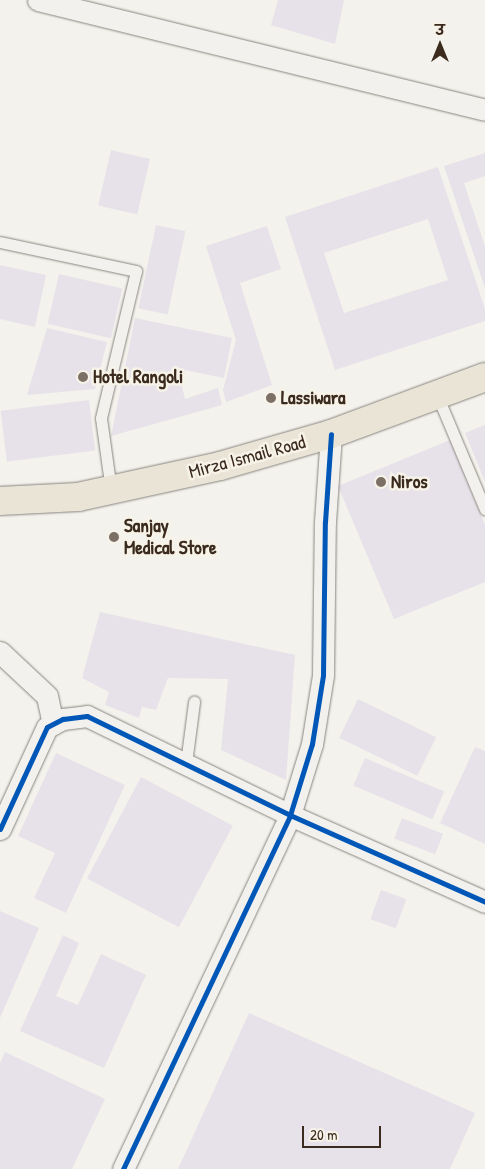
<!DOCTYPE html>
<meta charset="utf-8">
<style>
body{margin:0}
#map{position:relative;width:485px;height:1169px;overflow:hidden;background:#f4f2ec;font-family:"Patrick Hand","Playpen Sans Deva",sans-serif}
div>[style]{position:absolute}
.building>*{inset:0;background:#e7e2e9;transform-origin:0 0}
.roads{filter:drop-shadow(0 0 1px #898580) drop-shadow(0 0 1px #898580)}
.service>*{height:11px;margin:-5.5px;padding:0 5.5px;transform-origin:5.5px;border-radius:5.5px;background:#f2f1ed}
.minor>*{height:21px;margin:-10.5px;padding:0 10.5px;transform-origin:10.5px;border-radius:10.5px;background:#f2f1ed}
.trunk>*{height:28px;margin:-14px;padding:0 14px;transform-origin:14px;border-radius:14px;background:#e9e4d6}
.cycleway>*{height:5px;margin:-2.5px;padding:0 2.5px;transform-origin:2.5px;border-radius:2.5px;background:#0057b8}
.dots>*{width:14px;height:14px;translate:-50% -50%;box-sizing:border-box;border:2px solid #f7f3e8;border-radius:50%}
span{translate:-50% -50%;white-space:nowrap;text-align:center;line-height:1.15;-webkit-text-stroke:5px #f7f3e8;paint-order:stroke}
.poi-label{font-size:19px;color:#3b2a1e;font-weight:700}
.left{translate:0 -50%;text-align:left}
.street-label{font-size:19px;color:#3b2a1e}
.north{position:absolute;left:415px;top:20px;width:50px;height:50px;-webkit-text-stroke:4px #f7f3e8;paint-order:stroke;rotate:0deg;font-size:14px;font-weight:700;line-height:20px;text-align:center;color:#3b2a1e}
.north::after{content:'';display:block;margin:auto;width:18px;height:22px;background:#3b2a1e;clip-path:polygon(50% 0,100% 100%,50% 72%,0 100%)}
.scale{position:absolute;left:302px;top:1126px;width:79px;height:22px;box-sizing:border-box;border:2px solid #3b2a1e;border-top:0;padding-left:6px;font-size:15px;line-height:18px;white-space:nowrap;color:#3b2a1e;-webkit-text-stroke:4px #f7f3e8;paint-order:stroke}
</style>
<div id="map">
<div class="building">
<i style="clip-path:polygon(278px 0,344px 0,335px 44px,271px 25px)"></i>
<i style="left:111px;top:150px;width:40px;height:57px;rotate:13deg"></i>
<i style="clip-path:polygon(485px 153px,485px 176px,464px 183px,485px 246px,485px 288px,444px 166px)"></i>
<i style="clip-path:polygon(evenodd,438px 167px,485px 309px,485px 321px,335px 370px,285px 217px,438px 167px,428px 219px,448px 280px,344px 313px,324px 253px,428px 219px)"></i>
<i style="left:156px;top:225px;width:30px;height:85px;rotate:12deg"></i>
<i style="clip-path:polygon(267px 226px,281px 269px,240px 283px,272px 385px,226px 402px,223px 390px,236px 340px,206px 246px)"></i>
<i style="clip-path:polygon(0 265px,46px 275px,35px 327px,0 319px)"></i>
<i style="left:59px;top:274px;width:65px;height:51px;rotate:13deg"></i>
<i style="clip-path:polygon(135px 318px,232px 338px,224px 378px,185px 370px,182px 386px,185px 399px,218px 388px,222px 405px,111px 436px)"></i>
<i style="clip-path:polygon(47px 328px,107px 342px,95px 389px,27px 395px)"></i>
<i style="left:89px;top:400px;width:51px;height:89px;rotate:83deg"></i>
<i style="clip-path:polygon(485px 425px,485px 482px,465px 433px)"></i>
<i style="clip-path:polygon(450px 440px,485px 525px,485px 582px,394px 619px,338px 486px)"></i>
<i style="clip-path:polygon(100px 612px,295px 655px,286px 780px,221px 750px,228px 679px,168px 678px,156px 710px,142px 707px,139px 718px,105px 705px,109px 692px,82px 678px)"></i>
<i style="left:358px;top:699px;width:87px;height:43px;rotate:26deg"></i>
<i style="clip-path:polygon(475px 747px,485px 751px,485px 844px,440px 823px)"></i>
<i style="clip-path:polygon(56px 753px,125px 785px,66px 913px,34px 898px,55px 853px,18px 836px)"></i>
<i style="left:365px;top:758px;width:86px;height:30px;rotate:23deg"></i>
<i style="left:141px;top:777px;width:104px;height:115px;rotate:28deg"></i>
<i style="left:402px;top:818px;width:44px;height:22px;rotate:21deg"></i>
<i style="left:381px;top:890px;width:27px;height:31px;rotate:20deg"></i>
<i style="clip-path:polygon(0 911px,39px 928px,0 1018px)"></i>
<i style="clip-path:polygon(63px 935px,79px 943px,56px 996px,78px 1005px,101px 954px,146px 975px,104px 1068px,20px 1031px)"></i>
<i style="clip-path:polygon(249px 1013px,475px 1113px,450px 1169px,178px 1169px)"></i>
<i style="clip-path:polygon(5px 1052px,105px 1099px,72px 1169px,0 1169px,0 1063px)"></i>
</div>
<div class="roads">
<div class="service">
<i style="left:0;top:242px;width:139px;rotate:12deg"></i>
<i style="left:136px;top:271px;width:151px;rotate:103.4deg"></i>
<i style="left:101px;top:418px;width:73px;rotate:82.1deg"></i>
<i style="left:437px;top:395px;width:124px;rotate:67.2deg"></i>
<i style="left:186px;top:763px;width:62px;rotate:-82.5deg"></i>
</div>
<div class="minor">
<i style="left:38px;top:0;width:460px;rotate:13.8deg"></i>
<i style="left:0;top:652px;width:64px;rotate:43.1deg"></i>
<i style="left:47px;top:696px;width:29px;rotate:78deg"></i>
<i style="left:0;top:829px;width:112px;rotate:-65.3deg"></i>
<i style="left:47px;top:727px;width:18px;rotate:-27deg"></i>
<i style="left:63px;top:719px;width:24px;rotate:-7deg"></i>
<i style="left:87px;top:716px;width:226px;rotate:26deg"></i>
<i style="left:290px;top:815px;width:214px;rotate:24deg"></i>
<i style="left:123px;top:1169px;width:391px;rotate:-64.7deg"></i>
<i style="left:290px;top:815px;width:74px;rotate:-72.8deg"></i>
<i style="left:312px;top:744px;width:70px;rotate:-80.9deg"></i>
<i style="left:323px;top:675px;width:153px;rotate:-89.3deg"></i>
<i style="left:325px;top:522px;width:88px;rotate:-86.1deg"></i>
</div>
<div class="trunk">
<i style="left:0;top:501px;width:78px;rotate:-2.9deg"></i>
<i style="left:78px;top:497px;width:145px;rotate:-12.3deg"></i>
<i style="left:220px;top:466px;width:116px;rotate:-16.1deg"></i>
<i style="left:331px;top:434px;width:164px;rotate:-20.3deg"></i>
</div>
</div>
<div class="cycleway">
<i style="left:0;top:829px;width:112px;rotate:-65.3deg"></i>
<i style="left:47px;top:727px;width:18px;rotate:-27deg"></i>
<i style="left:63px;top:719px;width:24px;rotate:-7deg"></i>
<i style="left:87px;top:716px;width:226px;rotate:26deg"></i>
<i style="left:290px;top:815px;width:214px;rotate:24deg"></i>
<i style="left:123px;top:1169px;width:391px;rotate:-64.7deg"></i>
<i style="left:290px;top:815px;width:74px;rotate:-72.8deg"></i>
<i style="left:312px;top:744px;width:70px;rotate:-80.9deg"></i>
<i style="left:323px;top:675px;width:153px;rotate:-89.3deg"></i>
<i style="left:325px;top:522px;width:88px;rotate:-86.1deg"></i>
</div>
<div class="dots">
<i style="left:83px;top:377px;background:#7c7066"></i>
<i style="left:271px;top:398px;background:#7c7066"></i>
<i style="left:381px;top:482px;background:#7c7066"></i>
<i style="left:114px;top:537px;background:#7c7066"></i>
</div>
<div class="poi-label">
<span class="left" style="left:93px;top:377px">Hotel Rangoli</span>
<span class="left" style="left:281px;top:398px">Lassiwara</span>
<span class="left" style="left:391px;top:482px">Niros</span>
<span class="left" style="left:124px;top:537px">Sanjay<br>Medical Store</span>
</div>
<div class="street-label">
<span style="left:247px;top:457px;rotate:-15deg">Mirza Ismail Road</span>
</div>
<div class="north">उ</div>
<div class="scale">20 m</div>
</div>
